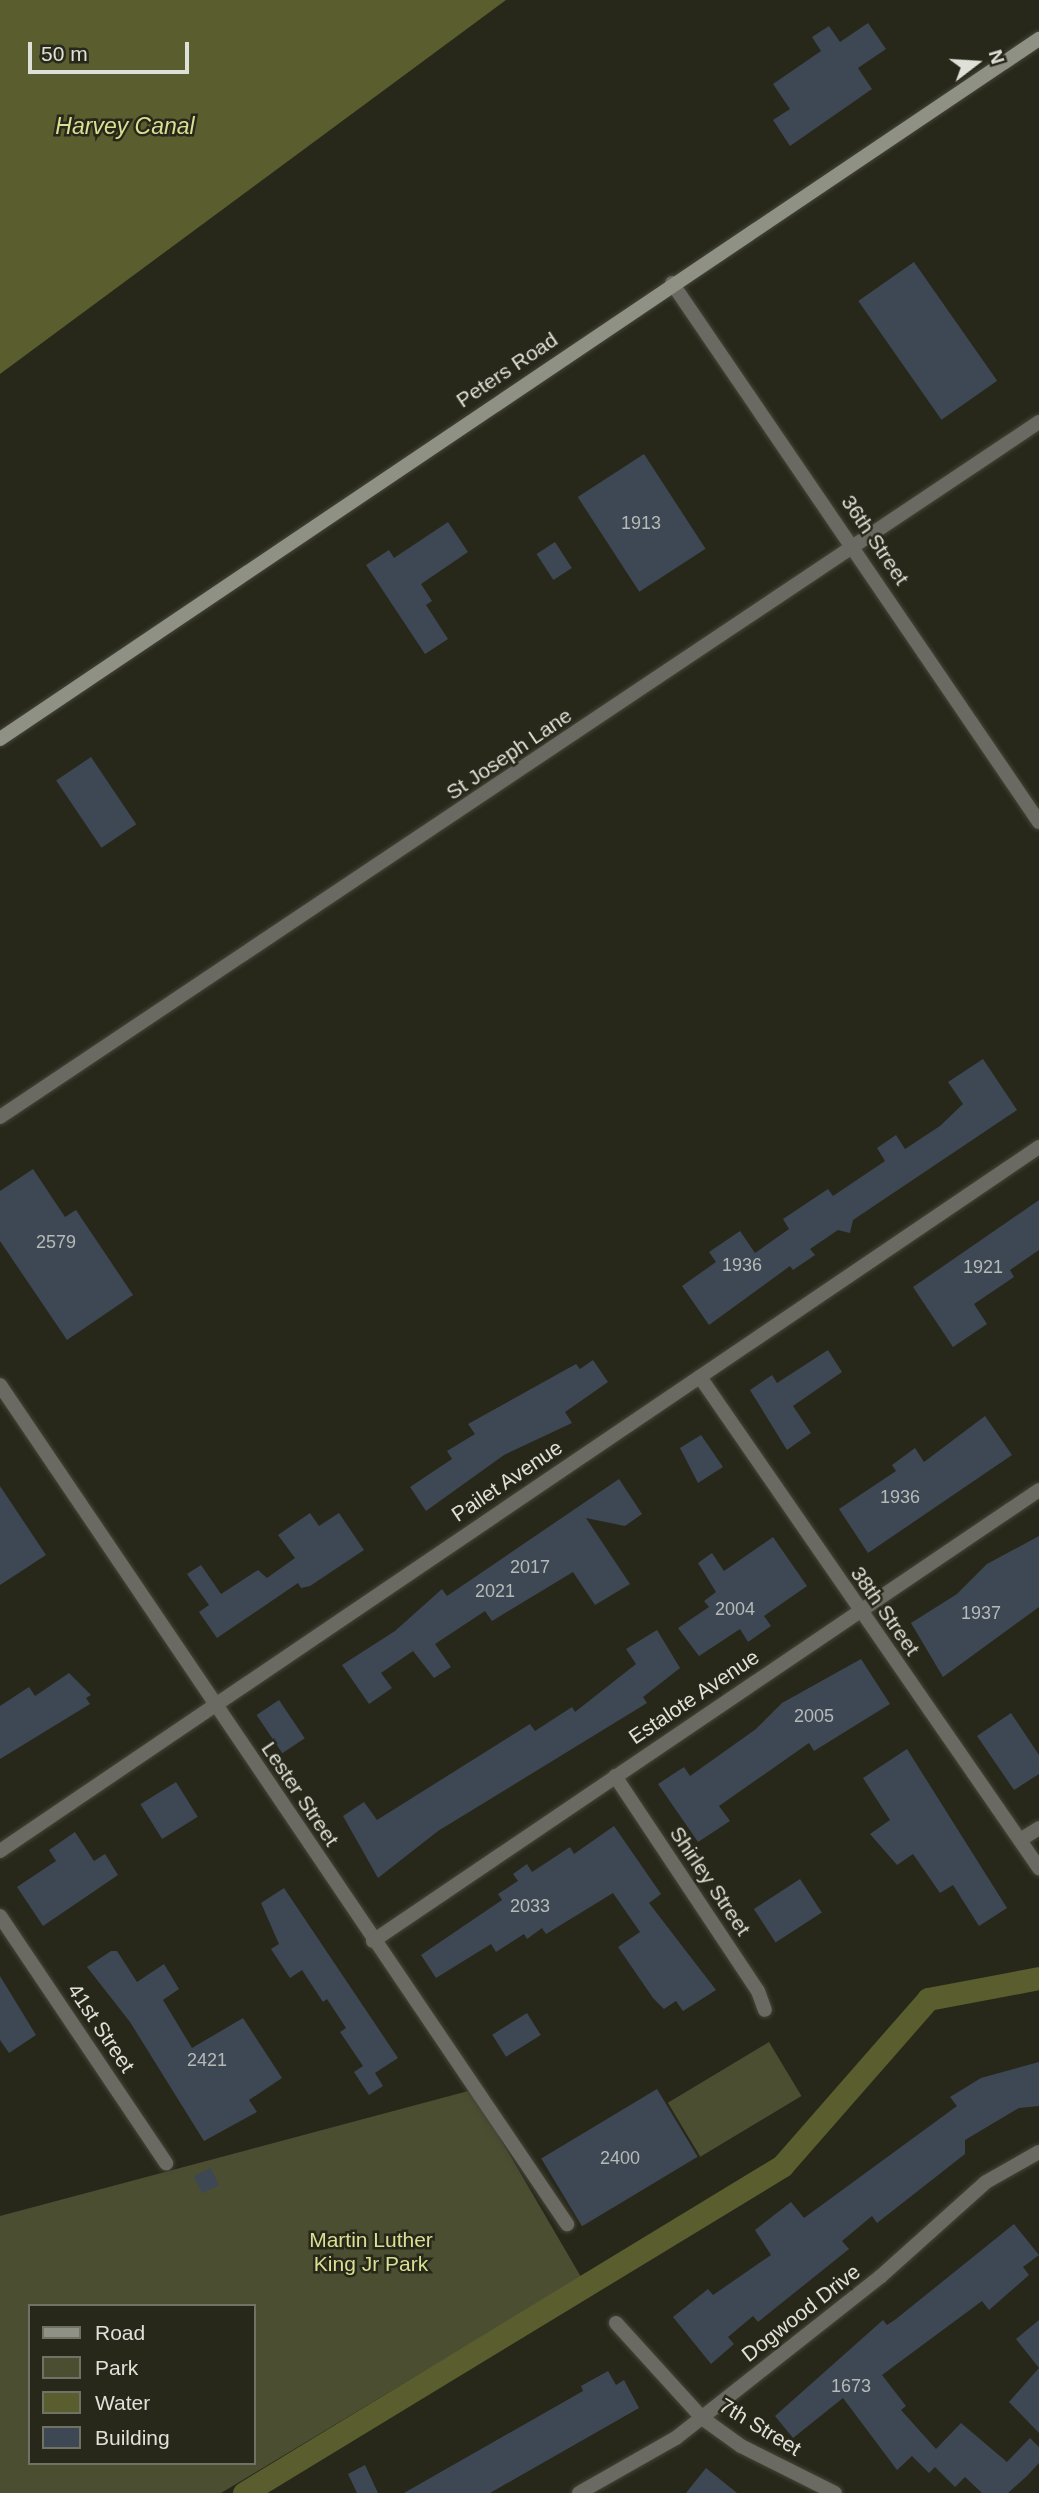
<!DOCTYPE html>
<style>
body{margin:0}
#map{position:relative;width:1039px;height:2493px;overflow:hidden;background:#27281a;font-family:Helvetica,sans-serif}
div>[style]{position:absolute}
.green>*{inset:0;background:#4c4e32;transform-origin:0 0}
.water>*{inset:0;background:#5a5d2e}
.canal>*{height:23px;margin:-11.5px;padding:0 11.5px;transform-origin:11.5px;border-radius:11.5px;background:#5a5d2e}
.building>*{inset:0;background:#3d4854;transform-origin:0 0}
.roads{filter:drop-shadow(0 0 2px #444538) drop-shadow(0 0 2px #444538)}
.minor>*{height:14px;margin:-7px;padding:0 7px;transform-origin:7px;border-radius:7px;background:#6a6a63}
.secondary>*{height:14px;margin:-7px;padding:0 7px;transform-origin:7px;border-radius:7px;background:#909185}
span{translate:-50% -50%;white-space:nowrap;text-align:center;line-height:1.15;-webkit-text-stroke:5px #27281a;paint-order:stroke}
.number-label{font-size:18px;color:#b6bab6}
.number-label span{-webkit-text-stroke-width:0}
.street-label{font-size:21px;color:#dfe0d7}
.park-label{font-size:21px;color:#dadf93}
.water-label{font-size:23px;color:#dadf93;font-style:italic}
.legend{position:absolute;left:28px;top:2304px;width:228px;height:161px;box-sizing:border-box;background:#27281a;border:2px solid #717266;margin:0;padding:9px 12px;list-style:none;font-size:21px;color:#dfe0d7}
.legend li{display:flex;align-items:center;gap:14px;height:35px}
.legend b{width:35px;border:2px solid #717266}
.north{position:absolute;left:941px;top:28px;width:70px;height:70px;-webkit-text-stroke:5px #27281a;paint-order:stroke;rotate:73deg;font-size:19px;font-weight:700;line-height:28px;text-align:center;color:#dfe0d7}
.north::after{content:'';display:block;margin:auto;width:24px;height:32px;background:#dfe0d7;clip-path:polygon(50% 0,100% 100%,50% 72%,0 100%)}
.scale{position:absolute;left:28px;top:42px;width:161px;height:32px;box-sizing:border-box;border:4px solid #dfe0d7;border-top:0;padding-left:9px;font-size:21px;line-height:24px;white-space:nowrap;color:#dfe0d7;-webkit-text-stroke:5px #27281a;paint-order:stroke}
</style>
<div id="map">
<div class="green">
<i style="left:769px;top:2042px;width:63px;height:118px;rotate:59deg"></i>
<i style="clip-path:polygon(evenodd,472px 2090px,581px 2277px,221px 2493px,0 2493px,0 2216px,472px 2090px,30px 2306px,254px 2306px,254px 2463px,30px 2463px,30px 2306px)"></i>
</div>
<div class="water">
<i style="clip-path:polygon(0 0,506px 0,0 374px)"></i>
</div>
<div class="canal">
<i style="left:244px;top:2493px;width:630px;rotate:-31.29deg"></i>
<i style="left:782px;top:2166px;width:222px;rotate:-48.8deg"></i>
<i style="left:928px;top:1999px;width:113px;rotate:-10.7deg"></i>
</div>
<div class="building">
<i style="clip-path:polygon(868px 23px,886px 49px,858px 68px,872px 89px,790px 146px,773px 120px,790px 109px,773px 84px,821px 51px,812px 37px,829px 26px,840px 42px)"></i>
<i style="left:914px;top:262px;width:145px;height:68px;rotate:55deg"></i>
<i style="left:644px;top:454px;width:113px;height:79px;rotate:57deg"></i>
<i style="clip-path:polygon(448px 522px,468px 552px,421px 584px,432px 601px,426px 605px,448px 639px,425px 654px,366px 565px,389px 550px,394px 558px)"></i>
<i style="left:555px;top:542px;width:31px;height:22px;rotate:57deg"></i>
<i style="left:91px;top:757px;width:81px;height:42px;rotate:56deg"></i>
<i style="clip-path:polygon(983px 1059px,1017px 1110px,853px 1220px,850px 1233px,838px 1230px,810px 1249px,815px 1255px,793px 1270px,790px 1266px,709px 1325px,682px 1286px,716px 1262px,709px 1252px,740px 1231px,755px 1253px,789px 1229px,783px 1219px,828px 1189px,833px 1196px,885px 1161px,877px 1148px,896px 1135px,905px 1149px,940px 1126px,963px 1104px,948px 1082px)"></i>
<i style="clip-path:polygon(33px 1169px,65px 1217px,76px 1210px,133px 1295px,67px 1340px,0 1241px,0 1191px)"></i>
<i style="clip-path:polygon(1039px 1200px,1039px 1250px,1010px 1270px,1014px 1277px,974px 1304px,987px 1324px,953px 1347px,913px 1287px)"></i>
<i style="clip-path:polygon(828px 1350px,842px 1372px,793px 1406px,811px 1433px,787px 1450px,750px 1390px,772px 1375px,777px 1383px)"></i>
<i style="clip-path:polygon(593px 1360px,608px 1382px,565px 1412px,572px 1423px,504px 1455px,426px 1511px,410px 1487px,452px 1459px,447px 1451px,475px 1434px,468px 1424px,576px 1364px,580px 1369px)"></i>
<i style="clip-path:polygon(985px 1416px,1012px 1455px,868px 1553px,839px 1509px,896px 1471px,892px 1465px,915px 1448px,924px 1462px)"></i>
<i style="clip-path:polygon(701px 1435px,723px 1467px,698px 1483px,680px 1448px)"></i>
<i style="clip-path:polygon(619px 1479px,642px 1514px,625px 1526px,586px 1518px,630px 1584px,595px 1605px,573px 1572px,492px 1621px,485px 1611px,435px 1644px,451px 1667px,434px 1678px,413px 1651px,381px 1673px,392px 1688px,369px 1704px,342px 1665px,395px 1631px,442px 1589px,447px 1596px)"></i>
<i style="clip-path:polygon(0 1486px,46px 1555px,0 1585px)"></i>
<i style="clip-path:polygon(310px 1513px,319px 1526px,339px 1513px,364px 1550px,310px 1586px,301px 1588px,298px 1583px,217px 1638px,199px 1612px,209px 1605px,187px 1574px,201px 1565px,221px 1594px,258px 1570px,267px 1578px,295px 1558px,278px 1535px)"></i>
<i style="clip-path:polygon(1039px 1536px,1039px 1607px,943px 1677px,911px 1623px,957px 1594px,987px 1564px)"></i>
<i style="clip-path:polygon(773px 1537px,807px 1586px,764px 1616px,771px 1626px,748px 1642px,740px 1629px,699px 1656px,678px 1628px,709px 1607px,704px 1601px,716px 1592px,698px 1563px,712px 1553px,724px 1571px)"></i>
<i style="clip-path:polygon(657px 1630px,680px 1668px,643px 1697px,647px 1703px,438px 1831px,378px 1878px,343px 1816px,364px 1802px,377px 1820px,530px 1724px,535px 1731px,572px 1707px,575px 1712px,636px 1664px,626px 1649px)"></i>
<i style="clip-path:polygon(861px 1659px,890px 1704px,814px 1751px,809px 1743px,719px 1806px,730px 1821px,698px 1842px,658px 1784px,684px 1767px,690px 1776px,756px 1729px,782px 1703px)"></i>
<i style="clip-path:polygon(69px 1673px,91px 1695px,86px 1698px,90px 1704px,0 1759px,0 1706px,29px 1687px,35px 1696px)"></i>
<i style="left:279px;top:1700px;width:46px;height:27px;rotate:56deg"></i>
<i style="clip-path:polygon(1011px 1713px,1039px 1755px,1039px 1774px,1014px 1790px,977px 1736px)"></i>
<i style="clip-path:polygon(907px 1749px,1007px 1908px,979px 1926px,953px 1885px,940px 1893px,913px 1854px,897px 1865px,870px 1834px,890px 1820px,863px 1778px)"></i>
<i style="left:176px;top:1782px;width:41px;height:42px;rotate:58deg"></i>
<i style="clip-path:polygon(614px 1826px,661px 1894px,649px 1903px,716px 1990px,683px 2011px,676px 2001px,664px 2009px,653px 1998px,618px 1947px,640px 1932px,613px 1893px,546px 1934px,542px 1928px,527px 1939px,524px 1934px,496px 1952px,491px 1944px,436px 1978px,421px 1955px,502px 1900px,498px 1894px,518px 1881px,513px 1874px,527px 1864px,532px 1872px,570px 1847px,574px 1854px)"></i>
<i style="clip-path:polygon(75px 1832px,94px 1861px,105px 1854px,118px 1875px,43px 1926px,17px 1887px,56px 1861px,49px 1850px)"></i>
<i style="left:800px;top:1879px;width:40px;height:55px;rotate:57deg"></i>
<i style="clip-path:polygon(284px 1888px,398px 2058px,375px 2073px,383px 2086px,369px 2095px,354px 2072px,363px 2066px,340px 2032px,346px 2028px,327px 1999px,323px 2002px,302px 1970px,290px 1978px,271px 1949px,279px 1944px,261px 1903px)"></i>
<i style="clip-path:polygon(111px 1951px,117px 1951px,137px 1982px,164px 1964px,179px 1989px,163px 2000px,192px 2048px,243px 2018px,282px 2078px,249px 2100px,257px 2112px,204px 2141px,130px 2022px,87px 1967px)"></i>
<i style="clip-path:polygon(0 1976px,36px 2035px,9px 2053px,0 2040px)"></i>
<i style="left:527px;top:2013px;width:26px;height:41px;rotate:58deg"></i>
<i style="clip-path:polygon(1039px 2062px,1039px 2106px,1019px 2108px,965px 2140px,965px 2154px,877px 2223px,872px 2216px,842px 2241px,849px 2249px,758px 2322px,753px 2316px,728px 2337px,734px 2344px,711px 2364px,673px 2317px,708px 2289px,713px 2295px,771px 2255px,755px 2230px,791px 2202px,804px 2218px,957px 2106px,950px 2097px,981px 2078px)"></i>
<i style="left:657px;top:2089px;width:79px;height:135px;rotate:59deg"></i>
<i style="left:211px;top:2168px;width:19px;height:19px;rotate:65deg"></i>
<i style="clip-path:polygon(1014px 2224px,1039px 2255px,1023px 2267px,1029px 2275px,989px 2310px,982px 2301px,882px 2375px,906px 2406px,901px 2410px,936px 2449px,961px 2423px,1007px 2462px,1030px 2438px,1039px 2447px,1039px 2463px,1027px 2476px,1008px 2493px,982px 2493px,965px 2477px,955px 2487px,935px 2467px,929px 2473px,912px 2456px,897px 2470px,843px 2398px,793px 2438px,775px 2416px,883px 2320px,887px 2325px,896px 2319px)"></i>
<i style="clip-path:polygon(1039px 2320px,1039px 2368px,1016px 2339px)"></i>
<i style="clip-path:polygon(1039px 2368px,1039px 2433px,1009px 2402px)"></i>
<i style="clip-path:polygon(608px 2371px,616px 2385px,624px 2380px,639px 2408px,490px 2493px,404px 2493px,583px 2391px,581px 2386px)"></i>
<i style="clip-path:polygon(365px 2465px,378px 2493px,357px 2493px,348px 2474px)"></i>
<i style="clip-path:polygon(706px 2468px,737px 2493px,686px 2493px)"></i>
</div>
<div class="roads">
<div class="minor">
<i style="left:672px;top:283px;width:652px;rotate:55.75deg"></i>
<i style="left:0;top:1117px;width:1250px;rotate:-33.78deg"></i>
<i style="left:700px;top:1377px;width:597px;rotate:55.38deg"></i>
<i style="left:0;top:1385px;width:1013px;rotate:55.95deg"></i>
<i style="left:615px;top:1776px;width:258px;rotate:56.4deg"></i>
<i style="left:758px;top:1991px;width:20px;rotate:70deg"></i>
<i style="left:1020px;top:1840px;width:22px;rotate:-32deg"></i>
<i style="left:0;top:1851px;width:1255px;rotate:-34.12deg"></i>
<i style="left:0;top:1916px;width:298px;rotate:56.1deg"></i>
<i style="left:373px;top:1941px;width:804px;rotate:-34.1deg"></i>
<i style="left:616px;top:2323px;width:128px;rotate:47.8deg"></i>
<i style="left:702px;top:2418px;width:48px;rotate:35.7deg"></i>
<i style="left:741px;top:2446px;width:105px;rotate:26.6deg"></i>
<i style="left:579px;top:2493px;width:112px;rotate:-29.6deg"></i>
<i style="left:676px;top:2438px;width:260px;rotate:-38.3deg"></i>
<i style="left:880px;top:2277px;width:142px;rotate:-41.9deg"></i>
<i style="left:986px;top:2182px;width:61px;rotate:-29.5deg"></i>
</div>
<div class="secondary">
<i style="left:0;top:739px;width:1253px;rotate:-33.97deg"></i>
</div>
</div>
<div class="number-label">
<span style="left:641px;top:523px">1913</span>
<span style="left:56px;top:1242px">2579</span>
<span style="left:742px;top:1265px">1936</span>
<span style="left:983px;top:1267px">1921</span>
<span style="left:900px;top:1497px">1936</span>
<span style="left:530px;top:1567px">2017</span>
<span style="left:495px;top:1591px">2021</span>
<span style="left:735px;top:1609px">2004</span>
<span style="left:981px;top:1613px">1937</span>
<span style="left:814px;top:1716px">2005</span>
<span style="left:530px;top:1906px">2033</span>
<span style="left:207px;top:2060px">2421</span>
<span style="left:620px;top:2158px">2400</span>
<span style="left:851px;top:2386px">1673</span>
</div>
<div class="street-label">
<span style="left:507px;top:370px;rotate:-34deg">Peters Road</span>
<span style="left:875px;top:540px;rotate:56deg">36th Street</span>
<span style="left:509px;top:754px;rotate:-34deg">St Joseph Lane</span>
<span style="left:507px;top:1481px;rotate:-34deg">Pailet Avenue</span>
<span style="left:885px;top:1611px;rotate:55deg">38th Street</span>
<span style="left:694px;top:1697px;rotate:-34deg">Estalote Avenue</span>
<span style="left:300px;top:1794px;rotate:56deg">Lester Street</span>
<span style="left:710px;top:1881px;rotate:56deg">Shirley Street</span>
<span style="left:101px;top:2028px;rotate:56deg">41st Street</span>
<span style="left:801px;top:2313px;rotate:-38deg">Dogwood Drive</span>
<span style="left:760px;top:2427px;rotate:31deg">7th Street</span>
</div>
<div class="park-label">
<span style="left:371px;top:2252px">Martin Luther<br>King Jr Park</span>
</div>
<div class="water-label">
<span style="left:125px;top:126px">Harvey Canal</span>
</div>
<ul class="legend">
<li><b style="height:9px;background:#909185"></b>Road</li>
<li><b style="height:19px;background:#4c4e32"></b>Park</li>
<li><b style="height:19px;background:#5a5d2e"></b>Water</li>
<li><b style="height:19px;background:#3d4854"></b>Building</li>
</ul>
<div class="north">N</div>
<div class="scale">50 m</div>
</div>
